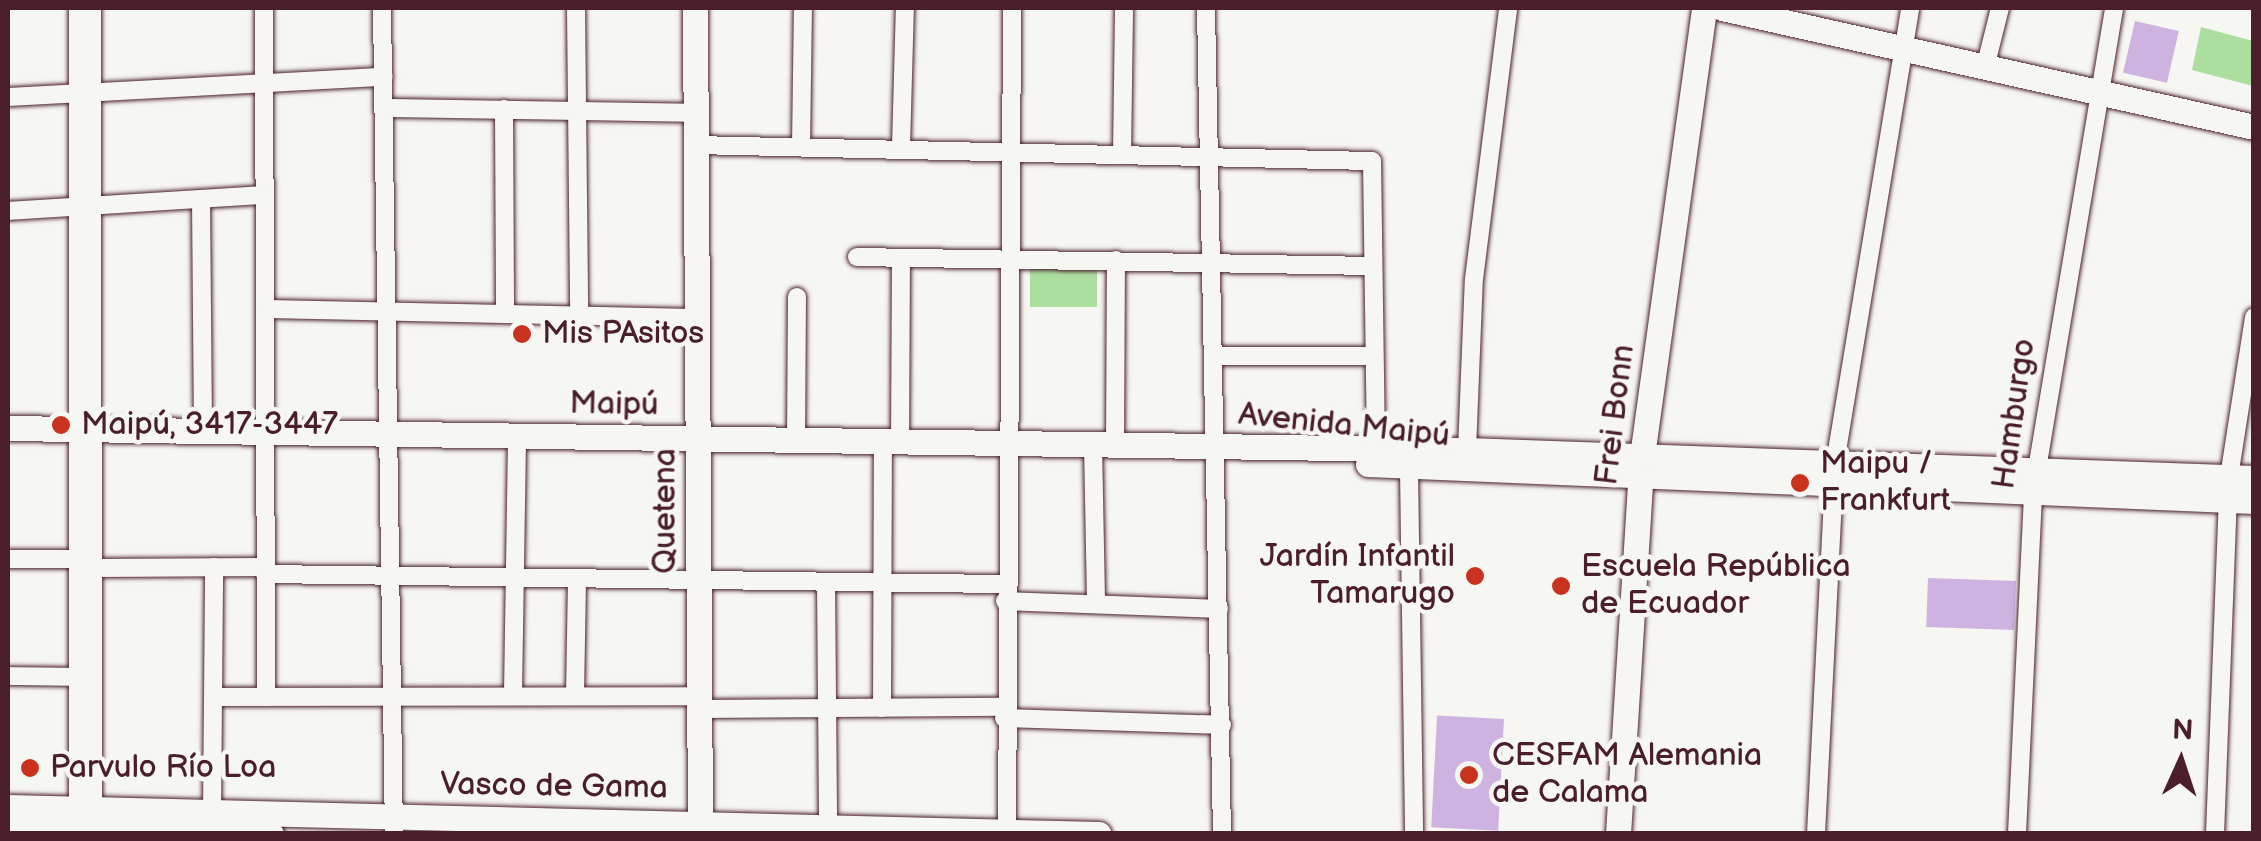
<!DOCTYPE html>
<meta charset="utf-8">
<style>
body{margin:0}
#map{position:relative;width:2261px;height:841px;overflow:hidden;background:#f6f6f2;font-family:"Balsamiq Sans",sans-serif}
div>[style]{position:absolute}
.green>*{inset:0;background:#acde9f;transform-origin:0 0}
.building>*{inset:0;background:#ceb3e1;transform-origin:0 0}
.roads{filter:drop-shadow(0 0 2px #4a1f2b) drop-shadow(0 0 2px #4a1f2b)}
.street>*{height:18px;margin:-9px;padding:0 9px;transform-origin:9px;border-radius:9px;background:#f6f6f2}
.secondary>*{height:25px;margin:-12.5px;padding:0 12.5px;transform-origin:12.5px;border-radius:12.5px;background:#f6f6f2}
.dots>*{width:28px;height:28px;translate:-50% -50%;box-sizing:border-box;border:5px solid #f6f6f2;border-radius:50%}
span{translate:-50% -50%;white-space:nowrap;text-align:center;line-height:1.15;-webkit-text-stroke:9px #f6f6f2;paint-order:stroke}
.poi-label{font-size:32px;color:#4a1f2b}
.left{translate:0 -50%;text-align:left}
.right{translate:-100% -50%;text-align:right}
.street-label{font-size:32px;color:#4a1f2b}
.frame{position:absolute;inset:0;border:10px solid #4a1f2b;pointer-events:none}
.north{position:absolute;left:2131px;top:711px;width:100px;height:100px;-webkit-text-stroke:8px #f6f6f2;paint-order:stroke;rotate:3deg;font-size:28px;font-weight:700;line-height:40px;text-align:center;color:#4a1f2b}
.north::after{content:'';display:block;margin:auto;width:35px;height:45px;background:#4a1f2b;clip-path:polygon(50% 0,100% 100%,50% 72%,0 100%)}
</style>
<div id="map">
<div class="green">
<i style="clip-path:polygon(2201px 27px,2253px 41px,2253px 86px,2192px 70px)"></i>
<i style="left:1030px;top:267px;width:67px;height:40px"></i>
</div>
<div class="building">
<i style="left:2135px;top:21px;width:45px;height:53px;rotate:13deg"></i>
<i style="left:1928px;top:578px;width:88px;height:49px;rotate:2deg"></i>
<i style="left:1504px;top:719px;width:112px;height:67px;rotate:93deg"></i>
</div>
<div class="roads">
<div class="street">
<i style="left:92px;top:8px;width:810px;rotate:89.93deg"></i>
<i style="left:264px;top:8px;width:689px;rotate:89.83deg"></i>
<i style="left:382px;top:8px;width:826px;rotate:89.17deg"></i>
<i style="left:576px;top:8px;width:305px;rotate:89.4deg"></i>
<i style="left:1206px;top:8px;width:826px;rotate:88.89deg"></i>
<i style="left:1985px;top:68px;width:62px;rotate:-76deg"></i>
<i style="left:8px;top:97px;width:376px;rotate:-3.1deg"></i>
<i style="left:384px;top:108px;width:312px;rotate:0.9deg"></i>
<i style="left:504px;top:109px;width:204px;rotate:89.7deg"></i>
<i style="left:696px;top:145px;width:676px;rotate:1.36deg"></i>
<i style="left:1372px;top:161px;width:290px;rotate:89.2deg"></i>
<i style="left:801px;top:147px;width:139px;rotate:-89.2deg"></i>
<i style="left:901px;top:147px;width:139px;rotate:-88.4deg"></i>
<i style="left:1122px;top:155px;width:147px;rotate:-89.2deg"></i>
<i style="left:201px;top:199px;width:232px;rotate:89.5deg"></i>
<i style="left:8px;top:211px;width:256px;rotate:-3.6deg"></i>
<i style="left:857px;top:257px;width:516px;rotate:1deg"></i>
<i style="left:265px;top:309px;width:432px;rotate:1.2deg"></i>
<i style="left:1215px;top:356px;width:159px"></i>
<i style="left:796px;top:440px;width:143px;rotate:-89.6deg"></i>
<i style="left:1093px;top:444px;width:160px;rotate:88.9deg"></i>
<i style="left:900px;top:445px;width:187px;rotate:-89.7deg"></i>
<i style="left:1115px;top:445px;width:185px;rotate:-89.7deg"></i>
<i style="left:1467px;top:450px;width:171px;rotate:-87.7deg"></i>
<i style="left:1474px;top:279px;width:273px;rotate:-82.8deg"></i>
<i style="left:1409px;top:469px;width:365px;rotate:89.2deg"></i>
<i style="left:8px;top:559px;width:70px"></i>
<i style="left:94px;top:568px;width:171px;rotate:-0.3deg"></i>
<i style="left:265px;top:574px;width:739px;rotate:0.78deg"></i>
<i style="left:826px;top:583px;width:251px;rotate:89.5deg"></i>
<i style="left:1005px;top:601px;width:214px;rotate:2.1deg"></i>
<i style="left:8px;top:676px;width:68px;rotate:0.8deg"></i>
<i style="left:513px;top:694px;width:258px;rotate:-89.1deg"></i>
<i style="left:575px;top:695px;width:116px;rotate:-89deg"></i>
<i style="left:213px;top:697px;width:486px;rotate:-0.1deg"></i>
<i style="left:882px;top:708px;width:263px;rotate:-89.8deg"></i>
<i style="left:699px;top:709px;width:305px;rotate:-0.4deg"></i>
<i style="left:1004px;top:718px;width:218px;rotate:1.8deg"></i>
<i style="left:212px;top:812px;width:245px;rotate:-89.5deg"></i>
<i style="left:78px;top:817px;width:809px;rotate:-90deg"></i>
<i style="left:1007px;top:834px;width:826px;rotate:-89.65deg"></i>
<i style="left:1816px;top:834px;width:371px;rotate:-87.1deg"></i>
<i style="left:1835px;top:463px;width:461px;rotate:-80.6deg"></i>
<i style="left:2017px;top:834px;width:341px;rotate:-87.3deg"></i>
<i style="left:2033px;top:493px;width:492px;rotate:-80.5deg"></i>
<i style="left:2215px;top:834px;width:357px;rotate:-87.8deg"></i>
<i style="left:2229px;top:477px;width:162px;rotate:-81.1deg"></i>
</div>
<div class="secondary">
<i style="left:695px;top:8px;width:826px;rotate:89.65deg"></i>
<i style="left:1722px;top:8px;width:545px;rotate:12.61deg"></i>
<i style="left:8px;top:428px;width:1459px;rotate:0.86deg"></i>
<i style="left:1467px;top:450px;width:787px;rotate:2.04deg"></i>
<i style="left:1368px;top:464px;width:887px;rotate:2.39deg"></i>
<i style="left:8px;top:807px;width:1091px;rotate:1.42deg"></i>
<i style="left:8px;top:827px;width:263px;rotate:1.5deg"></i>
<i style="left:1618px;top:834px;width:379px;rotate:-86.4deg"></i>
<i style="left:1642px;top:456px;width:452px;rotate:-82.1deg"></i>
</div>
</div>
<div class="dots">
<i style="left:522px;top:334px;background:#c8321e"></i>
<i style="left:61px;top:425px;background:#c8321e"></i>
<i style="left:1800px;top:483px;background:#c8321e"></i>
<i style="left:1475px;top:576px;background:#c8321e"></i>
<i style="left:1561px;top:586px;background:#c8321e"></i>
<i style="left:30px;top:768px;background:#c8321e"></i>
<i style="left:1469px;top:775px;background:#c8321e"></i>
</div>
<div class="poi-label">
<span class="left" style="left:542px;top:334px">Mis PAsitos</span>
<span class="left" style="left:81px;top:425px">Maipú, 3417-3447</span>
<span class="left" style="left:1820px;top:483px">Maipu /<br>Frankfurt</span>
<span class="right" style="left:1455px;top:576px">Jardín Infantil<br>Tamarugo</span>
<span class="left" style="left:1581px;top:586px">Escuela República<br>de Ecuador</span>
<span class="left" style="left:1492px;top:775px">CESFAM Alemania<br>de Calama</span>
<span class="left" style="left:50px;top:768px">Parvulo Río Loa</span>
</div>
<div class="street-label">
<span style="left:614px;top:405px;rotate:1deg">Maipú</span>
<span style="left:2015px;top:414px;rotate:-82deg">Hamburgo</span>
<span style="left:1616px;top:415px;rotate:-83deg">Frei Bonn</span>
<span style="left:1344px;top:426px;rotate:6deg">Avenida Maipú</span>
<span style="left:666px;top:511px;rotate:-90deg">Quetena</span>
<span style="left:554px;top:787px;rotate:1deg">Vasco de Gama</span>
</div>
<div class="frame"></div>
<div class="north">N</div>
</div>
